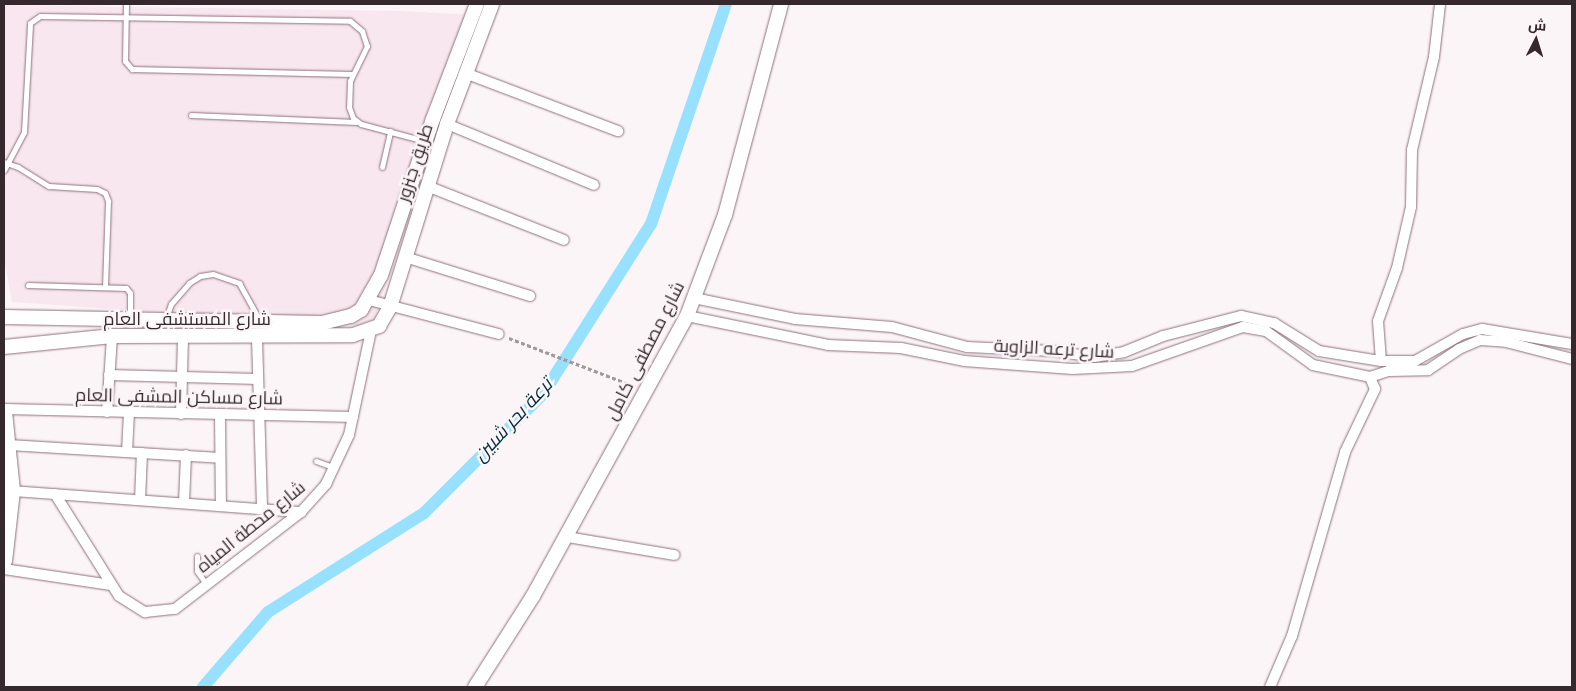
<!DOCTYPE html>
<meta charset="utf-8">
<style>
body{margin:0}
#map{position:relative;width:1576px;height:691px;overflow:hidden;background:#fcf5f8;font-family:Mulish,Cairo,sans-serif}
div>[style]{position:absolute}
.built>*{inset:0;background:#f8e7ee}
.canal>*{height:12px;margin:-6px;padding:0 6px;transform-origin:6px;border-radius:6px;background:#97e1fe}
.path>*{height:2.5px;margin-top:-1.25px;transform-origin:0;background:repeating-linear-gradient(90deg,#a39a9e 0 4px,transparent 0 6.5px)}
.roads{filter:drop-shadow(0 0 1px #8e717d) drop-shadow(0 0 1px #8e717d)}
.lane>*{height:5px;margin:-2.5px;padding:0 2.5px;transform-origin:2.5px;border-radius:2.5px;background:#fff}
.street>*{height:10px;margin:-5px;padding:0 5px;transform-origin:5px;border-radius:5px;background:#fff}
.secondary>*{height:14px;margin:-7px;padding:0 7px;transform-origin:7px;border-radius:7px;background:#fff}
.primary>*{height:16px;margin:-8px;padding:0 8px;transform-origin:8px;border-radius:8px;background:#fff}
span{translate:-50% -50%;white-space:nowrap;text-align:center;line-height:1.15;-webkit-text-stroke:5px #fcf5f8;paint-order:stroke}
.street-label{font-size:18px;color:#35292e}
.water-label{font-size:19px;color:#002e3c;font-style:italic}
.frame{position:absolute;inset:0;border:5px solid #35292e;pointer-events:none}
.north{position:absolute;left:1511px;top:15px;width:50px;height:50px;-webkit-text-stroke:4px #fcf5f8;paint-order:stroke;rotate:5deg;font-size:14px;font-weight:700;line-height:20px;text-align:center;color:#35292e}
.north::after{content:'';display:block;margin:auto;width:18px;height:22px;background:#35292e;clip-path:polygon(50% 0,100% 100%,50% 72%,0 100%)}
</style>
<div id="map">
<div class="built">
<i style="clip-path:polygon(4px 5px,402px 11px,476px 15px,372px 327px,12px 302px,4px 259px)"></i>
</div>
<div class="canal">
<i style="left:203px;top:687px;width:99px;rotate:-49.1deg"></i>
<i style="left:268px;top:612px;width:185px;rotate:-32.4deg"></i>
<i style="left:424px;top:513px;width:168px;rotate:-45deg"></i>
<i style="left:543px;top:394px;width:201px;rotate:-57.6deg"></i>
<i style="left:651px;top:224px;width:232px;rotate:-71.2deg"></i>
</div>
<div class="path">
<i style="left:509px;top:338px;width:134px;rotate:21deg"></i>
</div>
<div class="roads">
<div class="lane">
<i style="left:126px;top:4px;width:57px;rotate:91deg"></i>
<i style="left:125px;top:61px;width:11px;rotate:49deg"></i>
<i style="left:132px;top:69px;width:220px;rotate:1.3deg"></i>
<i style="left:191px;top:115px;width:165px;rotate:2.4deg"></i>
<i style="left:4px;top:162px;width:15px;rotate:20deg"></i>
<i style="left:18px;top:167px;width:36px;rotate:32deg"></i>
<i style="left:49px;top:186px;width:48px;rotate:3.6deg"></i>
<i style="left:97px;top:189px;width:9px;rotate:27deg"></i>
<i style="left:105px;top:193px;width:9px;rotate:69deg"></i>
<i style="left:108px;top:201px;width:86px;rotate:92deg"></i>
<i style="left:382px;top:167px;width:37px;rotate:-77deg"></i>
<i style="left:4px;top:170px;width:43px;rotate:-62.2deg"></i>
<i style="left:24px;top:132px;width:109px;rotate:-86.8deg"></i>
<i style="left:30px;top:23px;width:12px;rotate:-35deg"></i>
<i style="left:40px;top:16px;width:310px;rotate:0.9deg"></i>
<i style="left:350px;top:21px;width:16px;rotate:40deg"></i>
<i style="left:362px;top:31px;width:16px;rotate:72deg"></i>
<i style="left:367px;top:46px;width:39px;rotate:116deg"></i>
<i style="left:350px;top:81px;width:26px;rotate:92deg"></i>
<i style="left:349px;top:107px;width:12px;rotate:70deg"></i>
<i style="left:353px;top:118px;width:10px;rotate:37deg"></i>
<i style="left:361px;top:124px;width:66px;rotate:14.9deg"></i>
<i style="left:28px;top:285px;width:98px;rotate:1.8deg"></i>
<i style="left:126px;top:288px;width:6px;rotate:51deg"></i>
<i style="left:130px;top:293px;width:25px;rotate:90deg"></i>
<i style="left:166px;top:319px;width:16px;rotate:-72deg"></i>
<i style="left:171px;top:304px;width:28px;rotate:-49deg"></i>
<i style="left:189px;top:283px;width:13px;rotate:-32deg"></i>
<i style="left:200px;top:276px;width:13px;rotate:-9deg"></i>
<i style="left:213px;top:274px;width:28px;rotate:19deg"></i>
<i style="left:239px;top:283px;width:43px;rotate:61.1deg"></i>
<i style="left:316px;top:461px;width:20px;rotate:20deg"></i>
<i style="left:197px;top:556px;width:15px;rotate:90deg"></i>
<i style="left:197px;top:571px;width:16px;rotate:55deg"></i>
</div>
<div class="street">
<i style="left:465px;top:73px;width:164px;rotate:20.8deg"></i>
<i style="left:447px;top:124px;width:159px;rotate:22.5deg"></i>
<i style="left:427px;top:186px;width:147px;rotate:21.5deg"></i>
<i style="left:405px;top:257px;width:131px;rotate:17.3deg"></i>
<i style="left:694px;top:298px;width:103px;rotate:11.7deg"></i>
<i style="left:795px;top:319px;width:97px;rotate:4.7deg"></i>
<i style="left:892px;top:327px;width:78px;rotate:14.9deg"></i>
<i style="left:967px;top:347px;width:86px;rotate:2.7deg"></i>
<i style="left:1053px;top:351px;width:41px;rotate:8.3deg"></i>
<i style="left:1094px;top:357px;width:30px;rotate:-9deg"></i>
<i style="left:1124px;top:352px;width:42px;rotate:-22.3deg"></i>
<i style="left:1163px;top:336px;width:81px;rotate:-14.4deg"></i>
<i style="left:1241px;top:316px;width:34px;rotate:12deg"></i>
<i style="left:1274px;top:323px;width:53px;rotate:31.9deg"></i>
<i style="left:1319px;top:351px;width:63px;rotate:9.2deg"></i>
<i style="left:1381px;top:361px;width:34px"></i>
<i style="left:1415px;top:361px;width:55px;rotate:-29.4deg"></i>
<i style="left:1463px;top:334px;width:20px;rotate:-15deg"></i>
<i style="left:1482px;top:329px;width:91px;rotate:9.5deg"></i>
<i style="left:369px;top:300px;width:134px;rotate:14.7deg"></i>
<i style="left:687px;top:316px;width:144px;rotate:11.6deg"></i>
<i style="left:828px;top:345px;width:73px;rotate:2.4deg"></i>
<i style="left:901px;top:348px;width:64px;rotate:11.7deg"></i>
<i style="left:964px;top:361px;width:109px;rotate:4.2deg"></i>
<i style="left:1073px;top:369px;width:59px;rotate:-2.9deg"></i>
<i style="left:1132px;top:366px;width:118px;rotate:-19.4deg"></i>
<i style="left:1243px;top:327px;width:23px;rotate:10deg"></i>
<i style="left:1266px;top:331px;width:58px;rotate:35.9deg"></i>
<i style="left:1313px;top:365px;width:58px;rotate:11.9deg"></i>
<i style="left:1370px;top:377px;width:20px;rotate:-18deg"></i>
<i style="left:1389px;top:371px;width:39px;rotate:-1deg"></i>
<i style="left:1428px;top:370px;width:37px;rotate:-34deg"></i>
<i style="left:1459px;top:349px;width:23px;rotate:-23deg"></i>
<i style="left:1480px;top:340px;width:26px;rotate:4deg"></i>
<i style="left:1506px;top:342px;width:68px;rotate:14.4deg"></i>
<i style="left:257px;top:338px;width:171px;rotate:88.3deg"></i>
<i style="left:1381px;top:361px;width:40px;rotate:-94.3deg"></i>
<i style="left:1378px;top:321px;width:56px;rotate:-70.3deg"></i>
<i style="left:1397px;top:268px;width:63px;rotate:-77.1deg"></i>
<i style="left:1411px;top:207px;width:57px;rotate:-89deg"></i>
<i style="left:1412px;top:150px;width:96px;rotate:-76.7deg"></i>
<i style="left:1434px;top:57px;width:53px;rotate:-83.5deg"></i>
<i style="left:109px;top:375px;width:149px;rotate:1.5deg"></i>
<i style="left:4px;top:409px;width:349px;rotate:1.3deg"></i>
<i style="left:107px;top:412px;width:76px;rotate:-86.2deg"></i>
<i style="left:181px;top:414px;width:77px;rotate:-88.5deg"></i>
<i style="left:220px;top:414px;width:92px;rotate:89.4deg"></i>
<i style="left:9px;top:445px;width:211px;rotate:3.5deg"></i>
<i style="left:127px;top:452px;width:40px;rotate:-87.1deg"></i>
<i style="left:12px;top:491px;width:290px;rotate:4.2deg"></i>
<i style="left:55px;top:494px;width:120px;rotate:57.9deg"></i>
<i style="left:119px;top:596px;width:31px;rotate:32deg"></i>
<i style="left:145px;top:612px;width:30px;rotate:-6deg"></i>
<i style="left:175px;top:609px;width:159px;rotate:-37.6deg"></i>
<i style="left:301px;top:512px;width:38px;rotate:-48deg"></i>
<i style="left:326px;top:484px;width:54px;rotate:-64.9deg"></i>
<i style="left:349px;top:435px;width:106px;rotate:-78.1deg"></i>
<i style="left:140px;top:500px;width:47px;rotate:-87.6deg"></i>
<i style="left:184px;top:503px;width:48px;rotate:-87.6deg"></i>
<i style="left:567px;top:537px;width:109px;rotate:9.5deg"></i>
<i style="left:4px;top:569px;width:108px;rotate:8.5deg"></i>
<i style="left:1270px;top:687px;width:56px;rotate:-66.7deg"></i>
<i style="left:1292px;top:636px;width:191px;rotate:-73.9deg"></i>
<i style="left:1345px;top:452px;width:70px;rotate:-64.5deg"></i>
<i style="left:1375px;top:389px;width:13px;rotate:-113deg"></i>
</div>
<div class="secondary">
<i style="left:4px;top:317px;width:318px;rotate:1.1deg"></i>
<i style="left:322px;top:323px;width:30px;rotate:-14deg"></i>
<i style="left:351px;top:316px;width:12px;rotate:-31deg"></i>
<i style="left:361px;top:310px;width:40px;rotate:-60.3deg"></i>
<i style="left:381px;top:275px;width:164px;rotate:-71.6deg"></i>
<i style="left:433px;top:119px;width:123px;rotate:-69.1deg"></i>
<i style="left:4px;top:347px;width:109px;rotate:-5.8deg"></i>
<i style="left:112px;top:336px;width:241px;rotate:-0.2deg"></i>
<i style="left:353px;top:335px;width:28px;rotate:-19deg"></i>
<i style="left:379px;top:326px;width:22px;rotate:-60deg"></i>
<i style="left:390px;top:307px;width:192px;rotate:-72.7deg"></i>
<i style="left:447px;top:124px;width:128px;rotate:-69.4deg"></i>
<i style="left:475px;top:687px;width:108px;rotate:-57.5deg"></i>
<i style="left:533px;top:596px;width:320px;rotate:-61.2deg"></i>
<i style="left:687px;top:316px;width:108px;rotate:-69.4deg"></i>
<i style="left:725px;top:215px;width:218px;rotate:-75.1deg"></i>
</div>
<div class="primary">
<i style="left:4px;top:412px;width:79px;rotate:84.2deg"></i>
<i style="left:12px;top:491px;width:70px;rotate:96.5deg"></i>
</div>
</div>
<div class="street-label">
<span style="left:415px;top:163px;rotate:-72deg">طريق جنزور</span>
<span style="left:187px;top:319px">شارع المستشفى العام</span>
<span style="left:1054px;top:349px;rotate:3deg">شارع ترعه الزاوية</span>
<span style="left:645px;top:351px;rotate:-63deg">شارع مصطفى كامل</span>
<span style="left:179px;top:397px;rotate:1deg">شارع مساكن المشفى العام</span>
<span style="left:251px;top:527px;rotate:-39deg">شارع محطة المياه</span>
</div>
<div class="water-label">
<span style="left:513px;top:420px;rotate:-47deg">ترعة بحر شبين</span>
</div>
<div class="frame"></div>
<div class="north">ش</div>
</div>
